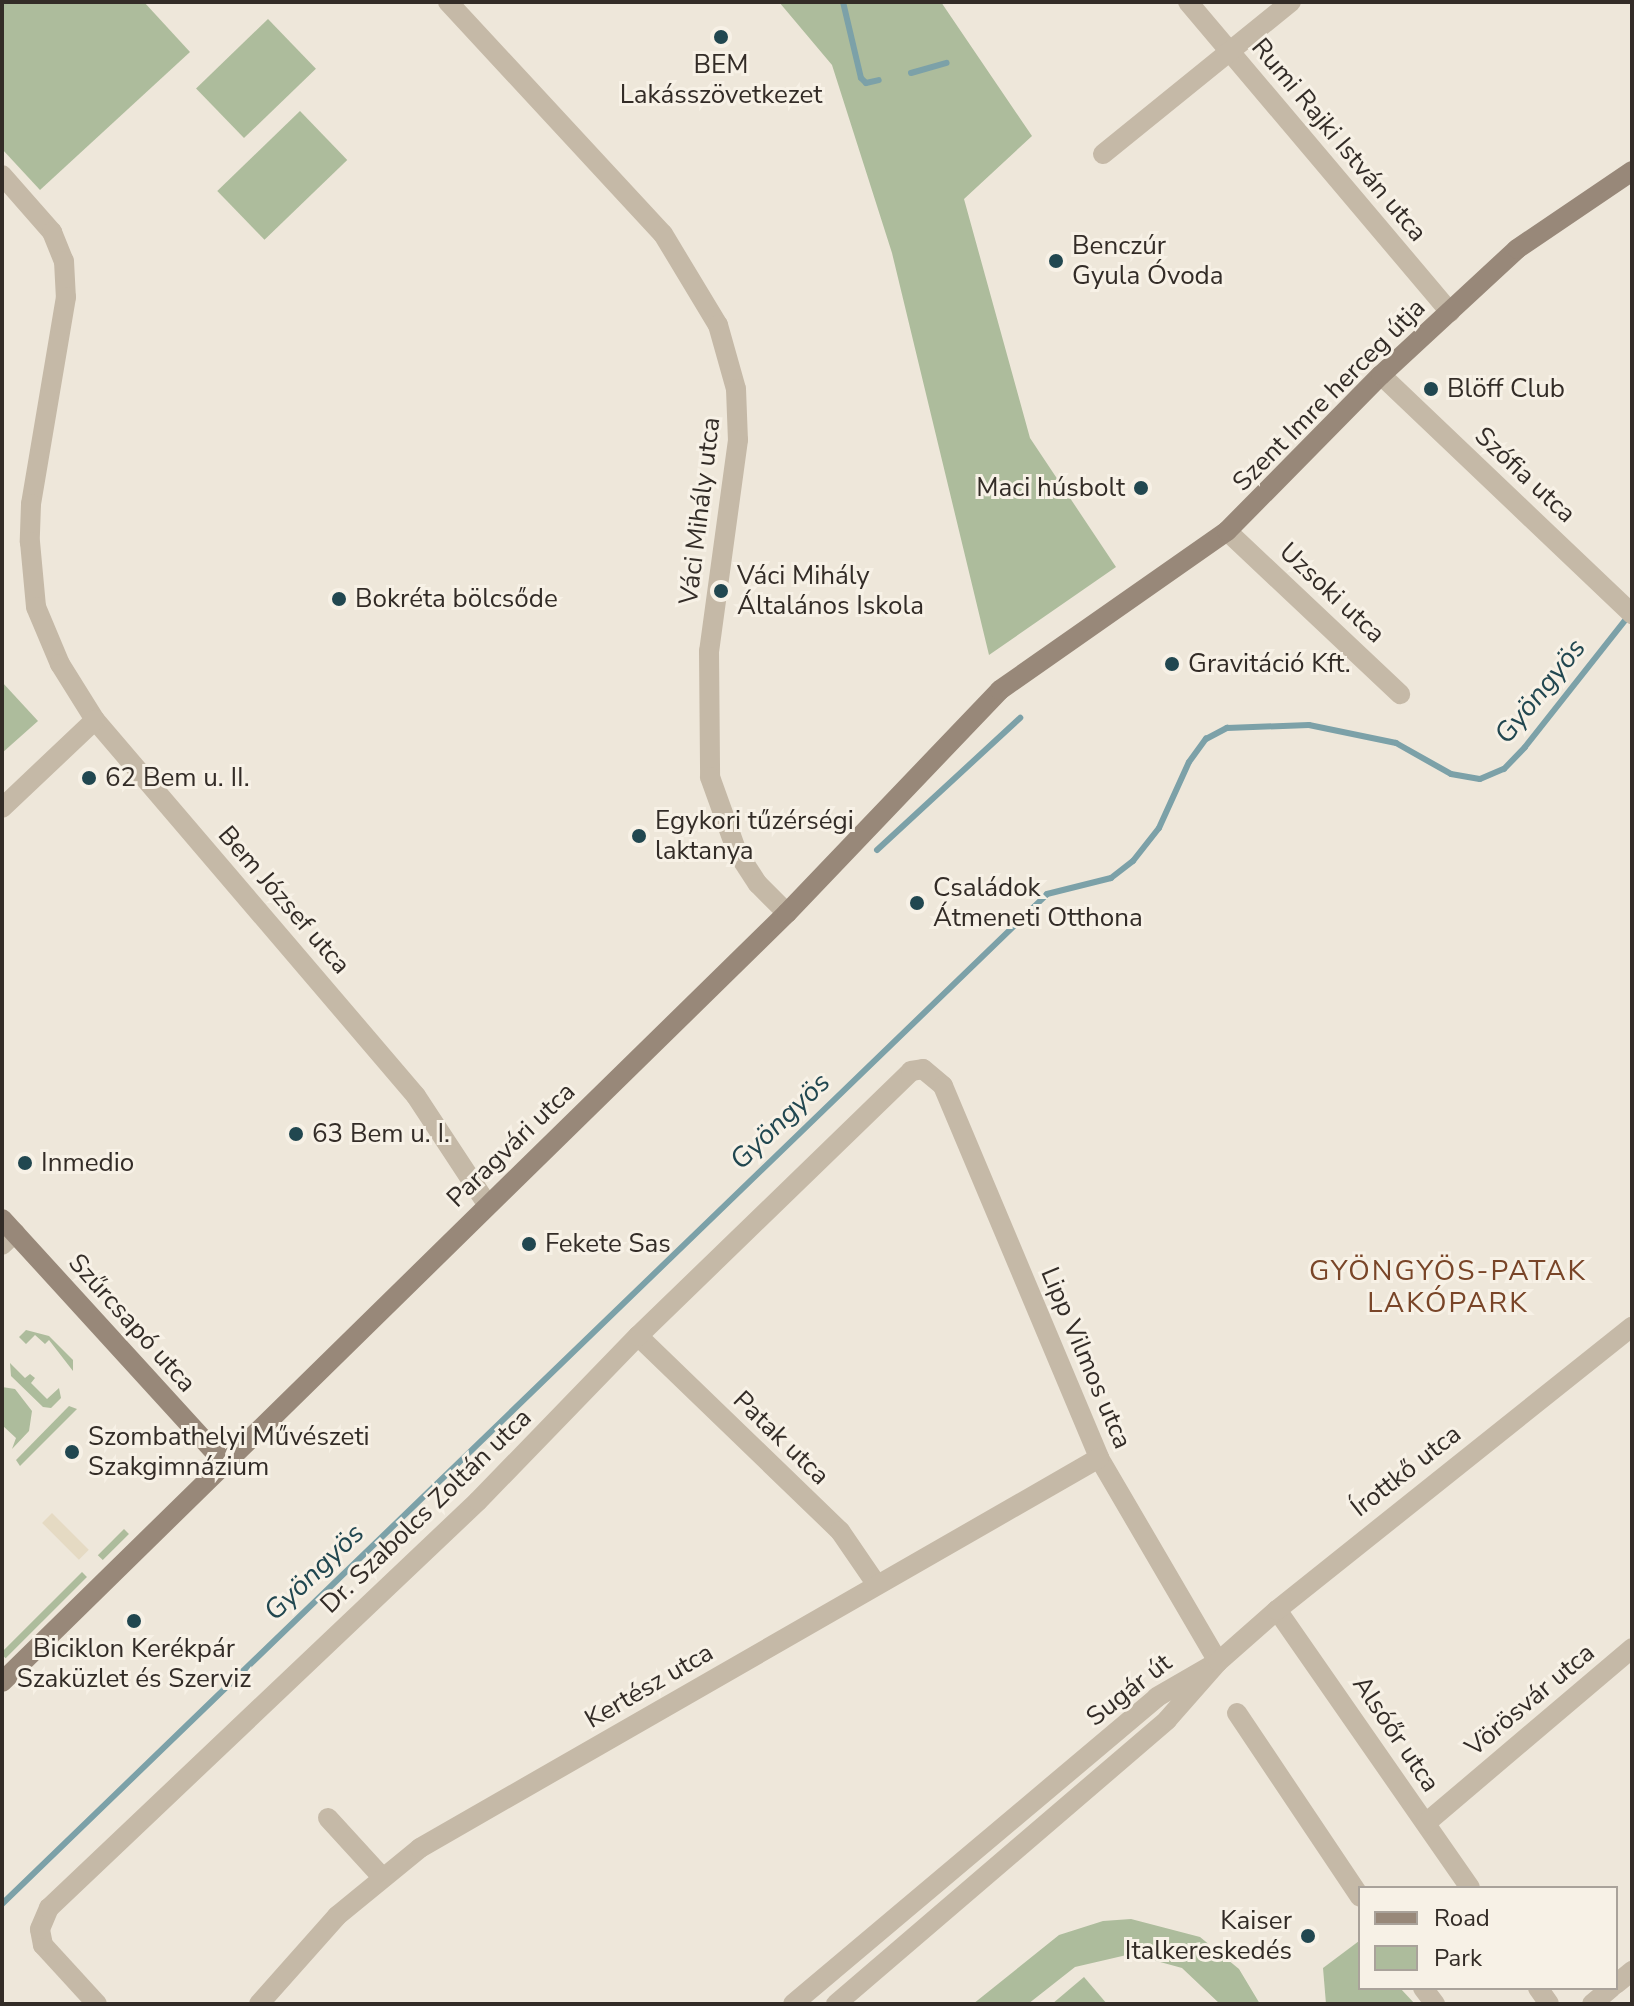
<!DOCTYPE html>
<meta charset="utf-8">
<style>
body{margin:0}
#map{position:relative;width:1634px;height:2006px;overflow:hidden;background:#eee7da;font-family:"Nunito Sans",sans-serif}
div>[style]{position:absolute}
.green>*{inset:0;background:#adbc9c;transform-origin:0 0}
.plaza>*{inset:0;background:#e5dac3;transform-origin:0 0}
.stream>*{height:6px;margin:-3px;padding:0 3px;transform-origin:3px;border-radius:3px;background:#7ca1a8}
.street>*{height:20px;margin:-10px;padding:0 10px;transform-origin:10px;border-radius:10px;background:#c5b9a7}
.secondary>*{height:20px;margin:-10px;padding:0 10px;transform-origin:10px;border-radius:10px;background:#988879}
.dots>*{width:22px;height:22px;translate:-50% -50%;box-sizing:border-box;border:4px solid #f7f1e6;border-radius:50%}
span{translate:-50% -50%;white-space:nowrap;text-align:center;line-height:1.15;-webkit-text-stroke:6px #f7f1e6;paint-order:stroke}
.poi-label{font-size:26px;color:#332c27}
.left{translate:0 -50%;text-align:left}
.right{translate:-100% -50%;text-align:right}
.street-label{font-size:26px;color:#332c27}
.water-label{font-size:28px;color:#214750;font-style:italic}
.neighbourhood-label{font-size:28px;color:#794528;letter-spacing:2px}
.frame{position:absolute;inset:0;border:4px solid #332c27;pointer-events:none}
.legend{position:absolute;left:1358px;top:1886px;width:260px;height:104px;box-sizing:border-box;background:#f7f1e6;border:2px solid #a9a29a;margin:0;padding:10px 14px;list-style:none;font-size:24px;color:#332c27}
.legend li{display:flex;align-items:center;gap:16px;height:40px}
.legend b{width:40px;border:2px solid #a9a29a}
</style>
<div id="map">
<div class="green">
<i style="clip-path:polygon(2px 2px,144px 2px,190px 52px,40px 190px,2px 149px)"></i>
<i style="clip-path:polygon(779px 2px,941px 2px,1032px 136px,964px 199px,1030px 438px,1116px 567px,989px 655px,892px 253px,832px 65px)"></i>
<i style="left:268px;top:19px;width:69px;height:100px;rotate:46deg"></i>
<i style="left:300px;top:111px;width:68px;height:115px;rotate:46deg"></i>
<i style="clip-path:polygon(2px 682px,38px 721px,2px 753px)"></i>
<i style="clip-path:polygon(26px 1330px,49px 1336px,73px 1360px,73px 1371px,49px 1340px,45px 1344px,35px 1335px,26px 1344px,19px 1337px)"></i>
<i style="clip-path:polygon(10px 1363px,25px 1378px,30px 1374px,35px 1378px,31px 1383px,47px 1399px,59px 1388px,61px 1398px,51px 1408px,43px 1407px,11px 1376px)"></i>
<i style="clip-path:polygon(2px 1387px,15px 1389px,32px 1411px,29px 1431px,12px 1449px,16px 1438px,2px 1425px)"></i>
<i style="clip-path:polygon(69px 1406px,77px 1409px,20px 1466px,16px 1460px)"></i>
<i style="left:124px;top:1529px;width:7px;height:37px;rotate:45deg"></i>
<i style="left:82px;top:1572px;width:7px;height:115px;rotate:45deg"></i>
<i style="clip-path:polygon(1131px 1919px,1200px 1937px,1239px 1969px,1260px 2004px,1220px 2004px,1182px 1968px,1131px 1954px,1075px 1967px,1028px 2004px,973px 2004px,1059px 1935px,1103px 1921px)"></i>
<i style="clip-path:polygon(1359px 1941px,1360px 1988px,1400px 1988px,1415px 2004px,1326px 2004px,1323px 1968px)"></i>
<i style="clip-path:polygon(1084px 1977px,1107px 2004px,1052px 2004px)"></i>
</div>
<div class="plaza">
<i style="left:52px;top:1513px;width:52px;height:14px;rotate:45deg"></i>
</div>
<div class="stream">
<i style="left:843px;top:2px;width:78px;rotate:76.7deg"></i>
<i style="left:861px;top:78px;width:7px;rotate:45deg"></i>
<i style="left:866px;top:83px;width:13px;rotate:-13deg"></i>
<i style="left:911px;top:73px;width:37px;rotate:-16deg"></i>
<i style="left:877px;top:850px;width:195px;rotate:-42.7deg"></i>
<i style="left:2px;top:1904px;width:1453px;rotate:-44.02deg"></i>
<i style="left:1047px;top:894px;width:66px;rotate:-14deg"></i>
<i style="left:1111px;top:878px;width:28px;rotate:-38deg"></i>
<i style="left:1133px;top:861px;width:42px;rotate:-51.8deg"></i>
<i style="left:1159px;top:828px;width:72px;rotate:-65.6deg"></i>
<i style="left:1189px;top:762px;width:29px;rotate:-54deg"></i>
<i style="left:1206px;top:739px;width:24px;rotate:-28deg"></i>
<i style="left:1227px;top:728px;width:82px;rotate:-2.1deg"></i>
<i style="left:1309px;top:725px;width:89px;rotate:11.7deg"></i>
<i style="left:1396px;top:743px;width:63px;rotate:29.4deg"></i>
<i style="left:1451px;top:774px;width:29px;rotate:10deg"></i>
<i style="left:1480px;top:779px;width:26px;rotate:-23deg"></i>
<i style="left:1504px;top:769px;width:30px;rotate:-46deg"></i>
<i style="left:1525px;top:747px;width:169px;rotate:-51.7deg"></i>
</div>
<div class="street">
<i style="left:448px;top:2px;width:316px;rotate:47.2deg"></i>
<i style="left:663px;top:234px;width:106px;rotate:58.9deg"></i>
<i style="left:718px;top:325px;width:66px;rotate:74.3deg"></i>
<i style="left:736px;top:389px;width:51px;rotate:87.8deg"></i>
<i style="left:738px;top:440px;width:213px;rotate:97.8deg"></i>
<i style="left:709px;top:651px;width:126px;rotate:89.5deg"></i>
<i style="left:710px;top:777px;width:80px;rotate:70.2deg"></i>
<i style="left:737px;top:852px;width:38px;rotate:57deg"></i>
<i style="left:758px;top:884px;width:41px;rotate:45deg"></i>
<i style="left:1188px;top:2px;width:406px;rotate:49.8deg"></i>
<i style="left:1103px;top:154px;width:242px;rotate:-39deg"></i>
<i style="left:2px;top:175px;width:76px;rotate:48.7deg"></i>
<i style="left:52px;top:232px;width:31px;rotate:68deg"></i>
<i style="left:64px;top:261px;width:36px;rotate:87deg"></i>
<i style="left:66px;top:297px;width:210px;rotate:99.6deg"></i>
<i style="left:31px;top:504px;width:38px;rotate:92deg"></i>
<i style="left:30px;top:542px;width:65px;rotate:84.7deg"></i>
<i style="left:36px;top:607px;width:62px;rotate:67.2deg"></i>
<i style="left:60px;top:664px;width:66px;rotate:58deg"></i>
<i style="left:95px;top:720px;width:494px;rotate:49.5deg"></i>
<i style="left:416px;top:1096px;width:129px;rotate:56.7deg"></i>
<i style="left:1381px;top:375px;width:347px;rotate:43.6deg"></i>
<i style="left:1227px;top:531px;width:238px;rotate:43.3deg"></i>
<i style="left:2px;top:808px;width:128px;rotate:-43.4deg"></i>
<i style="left:2px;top:1245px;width:18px;rotate:-43deg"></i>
<i style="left:638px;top:1336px;width:281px;rotate:44deg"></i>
<i style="left:840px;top:1531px;width:65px;rotate:55.6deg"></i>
<i style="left:1277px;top:1610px;width:338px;rotate:55.2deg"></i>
<i style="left:1237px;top:1713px;width:221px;rotate:56.2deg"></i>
<i style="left:328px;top:1818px;width:79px;rotate:47.6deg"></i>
<i style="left:1426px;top:1823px;width:270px;rotate:-40.3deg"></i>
<i style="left:1616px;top:1984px;width:21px;rotate:-39deg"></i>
<i style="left:1423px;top:1988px;width:20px;rotate:53deg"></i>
<i style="left:1538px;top:1988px;width:19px;rotate:55deg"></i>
<i style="left:97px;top:2004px;width:80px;rotate:-132.5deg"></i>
<i style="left:43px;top:1945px;width:16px;rotate:-101deg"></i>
<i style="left:40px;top:1929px;width:23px;rotate:-67deg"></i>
<i style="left:49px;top:1908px;width:591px;rotate:-43.49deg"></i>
<i style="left:478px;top:1501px;width:230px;rotate:-45.9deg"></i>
<i style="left:638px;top:1336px;width:380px;rotate:-44.1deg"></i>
<i style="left:911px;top:1071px;width:12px;rotate:-9deg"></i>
<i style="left:923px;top:1069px;width:26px;rotate:40deg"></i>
<i style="left:943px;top:1086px;width:403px;rotate:67.2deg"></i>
<i style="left:1099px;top:1458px;width:236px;rotate:59.7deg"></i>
<i style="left:259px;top:2004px;width:118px;rotate:-48.4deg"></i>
<i style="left:337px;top:1916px;width:107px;rotate:-39.3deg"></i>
<i style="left:420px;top:1848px;width:783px;rotate:-29.87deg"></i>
<i style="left:793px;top:2004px;width:476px;rotate:-40.1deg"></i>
<i style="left:1157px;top:1697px;width:66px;rotate:-30.1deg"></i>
<i style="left:836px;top:2004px;width:436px;rotate:-40.6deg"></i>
<i style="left:1167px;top:1720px;width:77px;rotate:-48.7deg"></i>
<i style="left:1218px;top:1662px;width:79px;rotate:-41.4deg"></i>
<i style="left:1277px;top:1610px;width:454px;rotate:-38.6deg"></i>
<i style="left:1592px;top:2004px;width:25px;rotate:-40deg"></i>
</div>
<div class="secondary">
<i style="left:2px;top:1219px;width:329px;rotate:47.6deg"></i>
<i style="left:2px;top:1682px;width:1099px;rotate:-44.41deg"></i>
<i style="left:787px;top:913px;width:308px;rotate:-46.3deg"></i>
<i style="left:1000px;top:690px;width:277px;rotate:-35deg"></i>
<i style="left:1227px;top:531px;width:219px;rotate:-45.4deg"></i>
<i style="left:1381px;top:375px;width:185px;rotate:-42.8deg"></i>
<i style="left:1517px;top:249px;width:139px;rotate:-34.1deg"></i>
</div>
<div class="dots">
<i style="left:721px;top:37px;background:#214750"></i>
<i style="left:1056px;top:261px;background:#214750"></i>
<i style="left:1431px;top:389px;background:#214750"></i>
<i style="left:1141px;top:488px;background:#214750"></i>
<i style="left:721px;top:591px;background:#214750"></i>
<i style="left:339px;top:599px;background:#214750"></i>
<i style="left:1172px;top:664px;background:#214750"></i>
<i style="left:89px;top:778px;background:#214750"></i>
<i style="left:639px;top:836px;background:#214750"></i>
<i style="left:917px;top:903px;background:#214750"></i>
<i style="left:296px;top:1134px;background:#214750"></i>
<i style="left:25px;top:1163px;background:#214750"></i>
<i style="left:529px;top:1244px;background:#214750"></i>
<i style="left:72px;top:1452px;background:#214750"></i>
<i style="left:134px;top:1621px;background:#214750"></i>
<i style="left:1308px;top:1936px;background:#214750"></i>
</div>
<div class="poi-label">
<span style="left:721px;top:80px">BEM<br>Lakásszövetkezet</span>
<span class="left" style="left:1072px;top:261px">Benczúr<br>Gyula Óvoda</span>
<span class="left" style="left:1447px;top:389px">Blöff Club</span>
<span class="right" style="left:1125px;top:488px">Maci húsbolt</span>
<span class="left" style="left:737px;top:591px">Váci Mihály<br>Általános Iskola</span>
<span class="left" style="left:355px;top:599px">Bokréta bölcsőde</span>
<span class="left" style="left:1188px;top:664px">Gravitáció Kft.</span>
<span class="left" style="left:105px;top:778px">62 Bem u. II.</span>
<span class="left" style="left:655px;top:836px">Egykori tűzérségi<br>laktanya</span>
<span class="left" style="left:933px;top:903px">Családok<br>Átmeneti Otthona</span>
<span class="left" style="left:312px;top:1134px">63 Bem u. I.</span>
<span class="left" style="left:41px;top:1163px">Inmedio</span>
<span class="left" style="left:545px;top:1244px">Fekete Sas</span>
<span class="left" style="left:88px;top:1452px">Szombathelyi Művészeti<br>Szakgimnázium</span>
<span style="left:134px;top:1664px">Biciklon Kerékpár<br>Szaküzlet és Szerviz</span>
<span class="right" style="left:1292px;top:1936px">Kaiser<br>Italkereskedés</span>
</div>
<div class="street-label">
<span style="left:1339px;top:140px;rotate:50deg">Rumi Rajki István utca</span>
<span style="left:1329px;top:395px;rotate:-45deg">Szent Imre herceg útja</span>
<span style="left:1525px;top:475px;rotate:43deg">Szófia utca</span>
<span style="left:700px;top:511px;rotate:-83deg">Váci Mihály utca</span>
<span style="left:1332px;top:593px;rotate:43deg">Uzsoki utca</span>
<span style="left:284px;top:900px;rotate:49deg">Bem József utca</span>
<span style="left:511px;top:1145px;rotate:-44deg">Paragvári utca</span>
<span style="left:132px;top:1323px;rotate:48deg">Szűrcsapó utca</span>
<span style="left:1086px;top:1358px;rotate:67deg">Lipp Vilmos utca</span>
<span style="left:781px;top:1438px;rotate:44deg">Patak utca</span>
<span style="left:1406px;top:1471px;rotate:-38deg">Írottkő utca</span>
<span style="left:426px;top:1511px;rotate:-44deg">Dr. Szabolcs Zoltán utca</span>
<span style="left:649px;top:1686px;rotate:-30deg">Kertész utca</span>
<span style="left:1129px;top:1690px;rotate:-38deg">Sugár út</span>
<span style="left:1530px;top:1700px;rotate:-40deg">Vörösvár utca</span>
<span style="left:1396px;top:1734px;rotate:56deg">Alsóőr utca</span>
</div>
<div class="water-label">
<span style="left:1540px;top:691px;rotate:-51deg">Gyöngyös</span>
<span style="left:780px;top:1121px;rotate:-44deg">Gyöngyös</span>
<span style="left:314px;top:1572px;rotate:-44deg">Gyöngyös</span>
</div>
<div class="neighbourhood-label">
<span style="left:1448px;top:1287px">GYÖNGYÖS-PATAK<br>LAKÓPARK</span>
</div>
<div class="frame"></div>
<ul class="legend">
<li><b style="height:10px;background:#988879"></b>Road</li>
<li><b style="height:22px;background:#adbc9c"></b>Park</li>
</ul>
</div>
